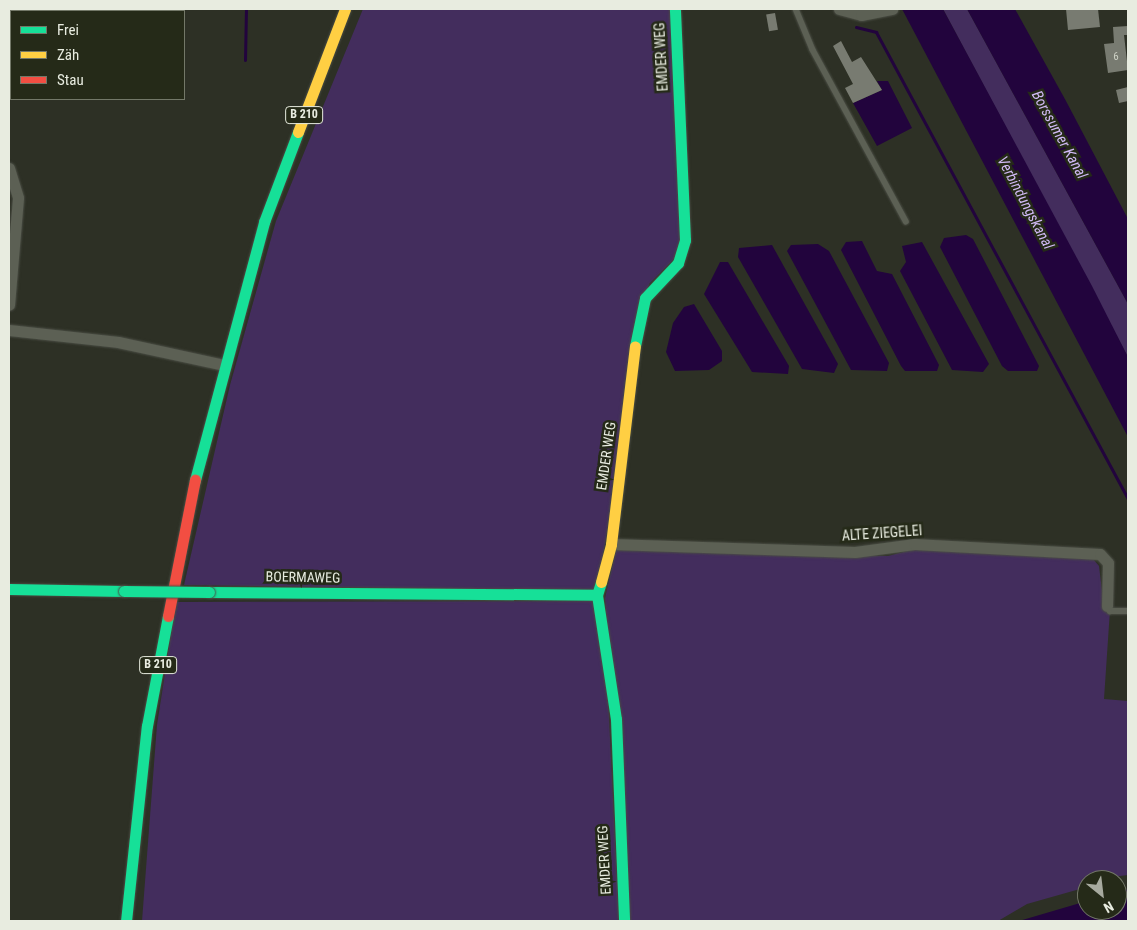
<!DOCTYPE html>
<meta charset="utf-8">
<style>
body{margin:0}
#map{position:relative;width:1137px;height:930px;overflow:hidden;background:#2d3025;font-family:"Roboto Condensed",sans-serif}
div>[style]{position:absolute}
.green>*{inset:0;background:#432d5d}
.water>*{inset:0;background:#22043d}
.stream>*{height:3px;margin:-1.5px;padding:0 1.5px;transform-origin:1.5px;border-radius:1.5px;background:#22043d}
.building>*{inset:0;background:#787b71;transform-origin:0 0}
.roads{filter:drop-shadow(0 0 1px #4a4d44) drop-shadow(0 0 1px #4a4d44)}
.lane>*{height:5.5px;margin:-2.75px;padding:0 2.75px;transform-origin:2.75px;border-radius:2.75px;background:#5c6054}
.street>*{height:11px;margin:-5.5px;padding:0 5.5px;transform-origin:5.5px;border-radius:5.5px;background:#5c6054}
.fast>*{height:11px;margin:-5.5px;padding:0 5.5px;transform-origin:5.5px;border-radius:5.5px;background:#16e098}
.slow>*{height:11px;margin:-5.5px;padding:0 5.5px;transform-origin:5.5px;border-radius:5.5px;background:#ffcf43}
.jam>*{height:11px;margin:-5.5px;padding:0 5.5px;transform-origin:5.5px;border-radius:5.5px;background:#f24e42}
.bridges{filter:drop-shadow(0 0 1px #4a4d44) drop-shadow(0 0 1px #4a4d44)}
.fast-bridge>*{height:11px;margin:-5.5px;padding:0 5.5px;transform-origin:5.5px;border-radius:5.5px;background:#16e098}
span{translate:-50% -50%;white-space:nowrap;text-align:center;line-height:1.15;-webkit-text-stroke:5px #252a18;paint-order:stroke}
.number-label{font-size:11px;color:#ccd0c4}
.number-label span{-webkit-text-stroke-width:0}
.shield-label span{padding:1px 4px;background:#252a18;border:1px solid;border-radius:4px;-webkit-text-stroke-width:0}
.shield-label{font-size:12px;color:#e8ece0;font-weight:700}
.street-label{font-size:14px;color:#e8ece0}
.water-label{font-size:15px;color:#d0b9f4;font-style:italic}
.frame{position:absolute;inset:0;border:10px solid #e8ece0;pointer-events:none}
.legend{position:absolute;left:10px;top:10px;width:175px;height:90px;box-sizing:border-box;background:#252a18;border:1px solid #737868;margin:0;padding:6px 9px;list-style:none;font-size:15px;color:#e8ece0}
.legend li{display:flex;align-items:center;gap:10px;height:25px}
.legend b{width:25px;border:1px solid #737868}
.north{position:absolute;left:1077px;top:870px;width:50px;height:50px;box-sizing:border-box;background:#252a18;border:1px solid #737868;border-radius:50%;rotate:151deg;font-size:14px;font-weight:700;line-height:20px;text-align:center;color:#e8ece0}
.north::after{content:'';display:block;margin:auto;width:18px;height:22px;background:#a7aa9f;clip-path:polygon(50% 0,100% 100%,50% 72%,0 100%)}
</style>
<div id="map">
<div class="green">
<i style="clip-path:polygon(363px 9px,671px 9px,682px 238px,676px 257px,649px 284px,597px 591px,184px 585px,230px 385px,276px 221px)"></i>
<i style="clip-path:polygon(943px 9px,967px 9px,1128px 304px,1128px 357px)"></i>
<i style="clip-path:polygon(915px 549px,1093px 559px,1099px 566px,1104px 607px,1110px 610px,1104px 699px,1128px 701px,1128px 875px,1087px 880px,1087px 887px,1027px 904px,998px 921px,628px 921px,605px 598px,616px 550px,888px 556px)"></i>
<i style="clip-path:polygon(593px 601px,607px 677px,619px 921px,142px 921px,157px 725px,176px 602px)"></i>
</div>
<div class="water">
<i style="clip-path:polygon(902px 9px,943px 9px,1092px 286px,1128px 357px,1128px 437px)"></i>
<i style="clip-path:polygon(967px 9px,1015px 9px,1066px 101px,1128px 219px,1128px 304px)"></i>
<i style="clip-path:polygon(877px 81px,888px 81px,912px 128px,877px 146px,853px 103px,882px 90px)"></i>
<i style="clip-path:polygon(966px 235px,973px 239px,1039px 366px,1037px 371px,1008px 371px,1002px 366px,940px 247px,944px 238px)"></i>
<i style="clip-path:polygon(862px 241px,877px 271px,892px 274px,939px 365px,937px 371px,905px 371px,901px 366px,841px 250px,846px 242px)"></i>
<i style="clip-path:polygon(922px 242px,989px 364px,983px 372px,952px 370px,900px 271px,906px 262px,902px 246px)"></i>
<i style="clip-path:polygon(818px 244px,829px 251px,889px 363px,887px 371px,851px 370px,787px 251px,791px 245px)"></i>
<i style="clip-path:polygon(772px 245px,838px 364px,834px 373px,802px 369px,738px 257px,739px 248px)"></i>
<i style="clip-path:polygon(720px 262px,728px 262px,789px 366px,788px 374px,752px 372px,704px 294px)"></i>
<i style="clip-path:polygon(694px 304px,722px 351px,722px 361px,709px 370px,675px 371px,666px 352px,673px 323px,684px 307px)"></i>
<i style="clip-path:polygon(1128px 889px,1128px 921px,1019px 921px,1087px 901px,1087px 910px,1117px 910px,1117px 893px)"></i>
</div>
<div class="stream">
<i style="left:856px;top:27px;width:21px;rotate:14deg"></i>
<i style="left:876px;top:32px;width:531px;rotate:61.65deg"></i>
<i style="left:245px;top:60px;width:51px;rotate:-88.9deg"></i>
</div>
<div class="building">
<i style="clip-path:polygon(1066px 9px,1098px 9px,1100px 27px,1068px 30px)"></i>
<i style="left:775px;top:13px;width:17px;height:9px;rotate:80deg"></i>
<i style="clip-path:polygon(1128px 26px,1128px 35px,1124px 35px,1128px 70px,1108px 73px,1104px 44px,1114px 43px,1113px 27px)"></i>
<i style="clip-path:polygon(841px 41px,852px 62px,861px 57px,882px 90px,853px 103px,845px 88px,853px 84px,833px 46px)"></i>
<i style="clip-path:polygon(1128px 87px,1128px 101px,1119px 103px,1116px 90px)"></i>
</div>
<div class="roads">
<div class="lane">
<i style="left:796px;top:9px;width:44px;rotate:67.5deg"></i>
<i style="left:813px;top:50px;width:195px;rotate:61.5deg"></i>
<i style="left:1107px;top:606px;width:6px;rotate:59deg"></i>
<i style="left:1110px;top:611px;width:18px"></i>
</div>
<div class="street">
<i style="left:839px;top:9px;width:23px;rotate:15deg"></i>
<i style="left:861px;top:15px;width:32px;rotate:-11deg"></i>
<i style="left:9px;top:168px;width:31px;rotate:73deg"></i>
<i style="left:18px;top:198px;width:107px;rotate:94.8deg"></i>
<i style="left:9px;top:330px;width:110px;rotate:6.3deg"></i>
<i style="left:118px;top:342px;width:108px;rotate:12.2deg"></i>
<i style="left:611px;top:544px;width:244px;rotate:1.9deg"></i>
<i style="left:855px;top:552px;width:60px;rotate:-7.7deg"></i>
<i style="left:914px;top:544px;width:186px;rotate:3.1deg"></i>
<i style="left:1100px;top:554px;width:12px;rotate:48deg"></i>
<i style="left:1108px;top:563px;width:43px;rotate:91.3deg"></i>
</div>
<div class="fast">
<i style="left:635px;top:346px;width:49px;rotate:-78.2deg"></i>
<i style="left:645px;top:298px;width:48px;rotate:-46.7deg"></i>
<i style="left:678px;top:263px;width:24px;rotate:-73deg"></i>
<i style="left:685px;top:240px;width:231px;rotate:-92.5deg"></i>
<i style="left:195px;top:480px;width:267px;rotate:-75deg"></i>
<i style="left:264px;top:222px;width:96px;rotate:-69.3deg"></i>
<i style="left:601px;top:582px;width:14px;rotate:107deg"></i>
<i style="left:597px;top:595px;width:125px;rotate:81.3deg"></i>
<i style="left:616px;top:719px;width:202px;rotate:87.7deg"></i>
<i style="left:9px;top:589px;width:115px;rotate:1deg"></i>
<i style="left:209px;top:592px;width:388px;rotate:0.4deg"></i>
<i style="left:126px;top:921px;width:196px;rotate:-83.9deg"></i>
<i style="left:147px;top:726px;width:112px;rotate:-79.2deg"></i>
</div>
<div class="slow">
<i style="left:298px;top:132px;width:132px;rotate:-69.1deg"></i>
<i style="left:601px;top:582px;width:39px;rotate:-75deg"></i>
<i style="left:611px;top:544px;width:199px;rotate:-83.1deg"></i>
</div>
<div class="jam">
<i style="left:168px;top:616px;width:139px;rotate:-78.8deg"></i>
</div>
</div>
<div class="bridges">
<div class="fast-bridge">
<i style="left:124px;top:591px;width:85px;rotate:0.7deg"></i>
</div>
</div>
<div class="number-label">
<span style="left:1116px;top:57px">6</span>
</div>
<div class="shield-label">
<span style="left:304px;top:115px">B 210</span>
<span style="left:158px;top:665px">B 210</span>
</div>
<div class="street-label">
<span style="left:661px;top:57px;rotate:-93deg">EMDER WEG</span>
<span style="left:606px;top:456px;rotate:-82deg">EMDER WEG</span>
<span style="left:882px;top:533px;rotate:-4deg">ALTE ZIEGELEI</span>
<span style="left:303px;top:577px;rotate:1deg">BOERMAWEG</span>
<span style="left:604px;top:860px;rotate:-93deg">EMDER WEG</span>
</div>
<div class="water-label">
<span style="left:1059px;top:135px;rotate:61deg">Borssumer Kanal</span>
<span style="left:1025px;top:203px;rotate:62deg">Verbindungskanal</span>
</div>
<div class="frame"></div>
<ul class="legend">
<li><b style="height:6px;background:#16e098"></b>Frei</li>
<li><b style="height:6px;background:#ffcf43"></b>Zäh</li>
<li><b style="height:6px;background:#f24e42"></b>Stau</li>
</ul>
<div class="north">N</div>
</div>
